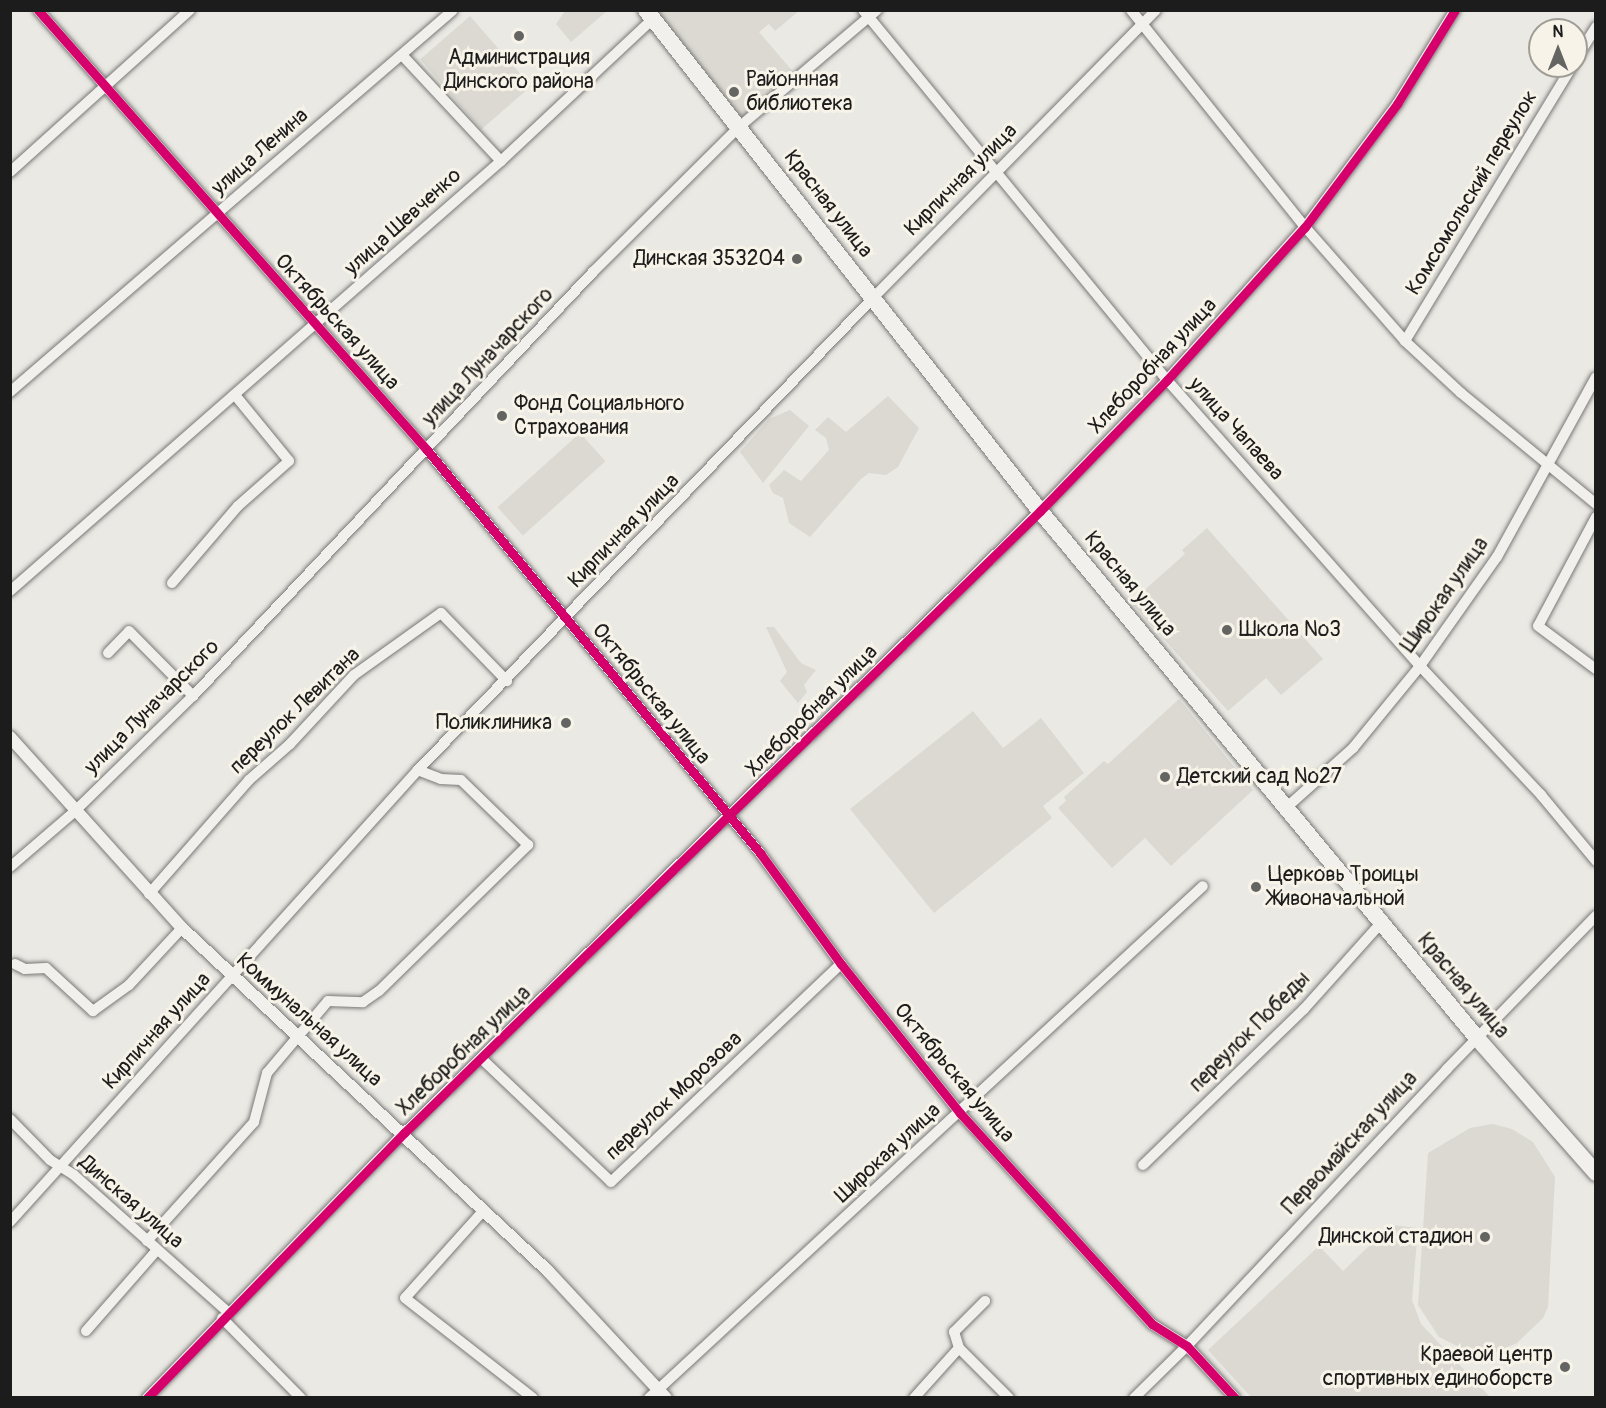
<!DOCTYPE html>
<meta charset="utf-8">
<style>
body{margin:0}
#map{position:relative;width:1606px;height:1408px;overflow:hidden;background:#eae9e4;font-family:Pangolin,sans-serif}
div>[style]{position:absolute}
.built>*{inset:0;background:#dbd9d2;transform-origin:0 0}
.roads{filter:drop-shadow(0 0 2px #797876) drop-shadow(0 0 2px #797876)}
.minor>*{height:10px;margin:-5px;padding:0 5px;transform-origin:5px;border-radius:5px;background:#f1f0ec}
.tertiary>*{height:12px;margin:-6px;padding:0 6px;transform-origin:6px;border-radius:6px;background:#f1f0ec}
.primary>*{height:16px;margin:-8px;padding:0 8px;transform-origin:8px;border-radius:8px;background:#f1f0ec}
.cycleway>*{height:9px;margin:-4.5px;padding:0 4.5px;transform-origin:4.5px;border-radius:4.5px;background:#d6006c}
.dots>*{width:16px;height:16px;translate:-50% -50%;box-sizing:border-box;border:3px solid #f7f3e8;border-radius:50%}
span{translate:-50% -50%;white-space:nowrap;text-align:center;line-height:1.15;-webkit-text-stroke:6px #f7f3e8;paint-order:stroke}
.poi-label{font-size:21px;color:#1c1c1c}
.left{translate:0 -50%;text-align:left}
.right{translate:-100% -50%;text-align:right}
.street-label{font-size:21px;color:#1c1c1c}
.frame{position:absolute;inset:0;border:12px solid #1c1c1c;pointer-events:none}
.north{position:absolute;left:1528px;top:18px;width:60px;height:60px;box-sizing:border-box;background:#f7f3e8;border:2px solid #9f9d96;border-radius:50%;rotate:0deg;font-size:16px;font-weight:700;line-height:24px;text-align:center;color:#1c1c1c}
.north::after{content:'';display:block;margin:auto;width:21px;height:27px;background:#646462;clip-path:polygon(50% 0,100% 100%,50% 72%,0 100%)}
</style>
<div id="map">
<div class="built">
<i style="clip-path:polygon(565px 11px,606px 10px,607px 11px,571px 42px,556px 24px)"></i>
<i style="clip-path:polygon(654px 11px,799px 11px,775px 31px,769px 24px,776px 18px,759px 32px,795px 74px,739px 122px)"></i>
<i style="left:470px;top:16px;width:93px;height:66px;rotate:49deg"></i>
<i style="clip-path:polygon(888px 396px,919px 428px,898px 467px,886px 475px,869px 473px,861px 479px,810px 537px,789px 523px,783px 498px,773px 493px,769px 485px,784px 470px,801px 481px,829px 450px,826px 438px,815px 430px,828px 417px,846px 432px)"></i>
<i style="clip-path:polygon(790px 410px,809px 426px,763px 483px,740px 452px,769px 419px)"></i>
<i style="left:580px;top:433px;width:38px;height:111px;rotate:48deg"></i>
<i style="clip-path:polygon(1207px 528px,1323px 659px,1281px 695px,1266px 678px,1228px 711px,1131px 602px,1185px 554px,1182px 550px)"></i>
<i style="clip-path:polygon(766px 627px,774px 627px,801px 663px,816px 670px,804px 685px,807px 692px,798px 703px,780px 681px,787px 672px)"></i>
<i style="clip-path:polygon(1179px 699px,1253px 790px,1171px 866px,1145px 838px,1112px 868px,1058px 808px,1066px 801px,1064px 797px,1104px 761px,1108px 764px)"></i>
<i style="clip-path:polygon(973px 711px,1003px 748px,1041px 718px,1084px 773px,1043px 806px,1052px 818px,934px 913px,850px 809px)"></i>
<i style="clip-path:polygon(1493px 1124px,1512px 1129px,1533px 1142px,1555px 1177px,1548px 1307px,1543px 1318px,1517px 1343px,1491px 1354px,1490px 1363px,1470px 1362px,1471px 1353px,1439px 1337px,1418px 1305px,1428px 1153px,1470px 1128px)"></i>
<i style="clip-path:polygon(1391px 1225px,1418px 1228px,1412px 1300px,1421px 1324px,1490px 1397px,1251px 1397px,1208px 1350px,1319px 1246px,1343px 1271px)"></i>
</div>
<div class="roads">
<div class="minor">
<i style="left:38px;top:10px;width:587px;rotate:48.52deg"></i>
<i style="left:427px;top:450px;width:523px;rotate:50.43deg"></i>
<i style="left:760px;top:853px;width:137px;rotate:53.9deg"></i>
<i style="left:841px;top:964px;width:191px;rotate:51.4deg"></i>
<i style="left:960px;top:1113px;width:285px;rotate:47.7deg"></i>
<i style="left:1152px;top:1324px;width:41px;rotate:32.2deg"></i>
<i style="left:1187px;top:1346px;width:71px;rotate:47.3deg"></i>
<i style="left:863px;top:10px;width:479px;rotate:50.6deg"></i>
<i style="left:1167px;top:380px;width:382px;rotate:48.5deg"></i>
<i style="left:1420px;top:666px;width:177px;rotate:46.8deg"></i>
<i style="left:1541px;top:795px;width:86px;rotate:50.2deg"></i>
<i style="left:1131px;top:10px;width:278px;rotate:51.3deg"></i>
<i style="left:1305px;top:227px;width:152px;rotate:48.7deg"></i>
<i style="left:1405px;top:341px;width:76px;rotate:42.9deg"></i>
<i style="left:1461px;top:393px;width:175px;rotate:39.4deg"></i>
<i style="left:402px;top:55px;width:145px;rotate:47deg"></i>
<i style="left:1576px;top:59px;width:38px;rotate:-58deg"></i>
<i style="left:10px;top:172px;width:242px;rotate:-42deg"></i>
<i style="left:1405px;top:341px;width:322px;rotate:-58.7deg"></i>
<i style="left:10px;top:392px;width:584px;rotate:-40.76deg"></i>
<i style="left:1596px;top:517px;width:123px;rotate:118deg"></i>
<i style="left:1538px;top:626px;width:72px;rotate:36.6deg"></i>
<i style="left:172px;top:583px;width:101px;rotate:-49.4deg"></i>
<i style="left:238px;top:506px;width:68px;rotate:-41.4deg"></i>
<i style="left:289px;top:461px;width:85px;rotate:-129.3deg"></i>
<i style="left:10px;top:591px;width:653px;rotate:-41.21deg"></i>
<i style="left:501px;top:161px;width:208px;rotate:-43.1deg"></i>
<i style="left:108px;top:653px;width:30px;rotate:-46deg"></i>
<i style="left:129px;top:631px;width:91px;rotate:45.4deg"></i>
<i style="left:1287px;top:807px;width:89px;rotate:-41.8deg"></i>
<i style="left:1353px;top:748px;width:106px;rotate:-50.7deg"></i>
<i style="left:1420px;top:666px;width:133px;rotate:-54.8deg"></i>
<i style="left:1497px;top:557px;width:205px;rotate:-61.2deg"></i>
<i style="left:10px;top:867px;width:86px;rotate:-40.7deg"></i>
<i style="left:75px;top:811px;width:165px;rotate:-44.3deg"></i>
<i style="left:193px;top:696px;width:583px;rotate:-46.67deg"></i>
<i style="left:593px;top:272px;width:206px;rotate:-44.8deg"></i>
<i style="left:739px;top:127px;width:181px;rotate:-40.3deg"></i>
<i style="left:149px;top:894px;width:152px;rotate:-48.7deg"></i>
<i style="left:249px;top:780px;width:55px;rotate:-41.3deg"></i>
<i style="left:290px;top:744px;width:94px;rotate:-47.2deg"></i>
<i style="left:354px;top:675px;width:107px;rotate:-35.5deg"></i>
<i style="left:441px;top:613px;width:95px;rotate:45.9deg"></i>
<i style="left:15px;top:964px;width:11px;rotate:27deg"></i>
<i style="left:25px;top:969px;width:21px;rotate:-3deg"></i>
<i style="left:46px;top:968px;width:64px;rotate:42.5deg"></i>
<i style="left:93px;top:1011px;width:44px;rotate:-35.8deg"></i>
<i style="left:129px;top:985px;width:78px;rotate:-47.1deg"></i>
<i style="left:482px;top:1059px;width:178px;rotate:43.6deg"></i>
<i style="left:611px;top:1182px;width:317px;rotate:-43.5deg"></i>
<i style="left:10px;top:1119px;width:57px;rotate:45.7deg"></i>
<i style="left:50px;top:1160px;width:28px;rotate:32deg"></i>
<i style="left:74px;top:1175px;width:206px;rotate:41.7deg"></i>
<i style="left:1143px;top:1165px;width:224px;rotate:-44.1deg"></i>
<i style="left:1304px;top:1009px;width:115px;rotate:-48.2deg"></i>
<i style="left:484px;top:1210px;width:118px;rotate:131.9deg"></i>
<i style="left:405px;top:1298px;width:162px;rotate:38deg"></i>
<i style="left:10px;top:1222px;width:609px;rotate:-47.93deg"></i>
<i style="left:418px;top:770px;width:657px;rotate:-46.05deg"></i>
<i style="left:874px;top:297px;width:402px;rotate:-45.5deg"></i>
<i style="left:147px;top:1241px;width:160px;rotate:-48deg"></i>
<i style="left:254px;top:1122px;width:51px;rotate:-75.1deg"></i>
<i style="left:267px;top:1073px;width:94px;rotate:-49.7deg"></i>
<i style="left:328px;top:1001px;width:35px;rotate:2deg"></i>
<i style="left:363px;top:1002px;width:19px;rotate:-35deg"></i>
<i style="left:379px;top:991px;width:209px;rotate:-44.4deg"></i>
<i style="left:528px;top:845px;width:93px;rotate:-135.9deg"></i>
<i style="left:461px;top:780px;width:20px;rotate:-177deg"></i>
<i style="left:441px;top:779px;width:25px;rotate:-159deg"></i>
<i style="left:222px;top:1318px;width:112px;rotate:45.4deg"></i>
<i style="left:86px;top:1331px;width:108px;rotate:-48.8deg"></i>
<i style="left:959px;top:1348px;width:17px;rotate:-107deg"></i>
<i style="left:954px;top:1332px;width:44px;rotate:-45deg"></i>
<i style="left:147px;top:1398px;width:369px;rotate:-45.9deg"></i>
<i style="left:404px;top:1133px;width:890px;rotate:-44.36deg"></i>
<i style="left:1040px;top:511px;width:182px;rotate:-45.9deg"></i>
<i style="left:1167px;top:380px;width:206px;rotate:-48deg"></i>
<i style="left:1305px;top:227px;width:154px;rotate:-53.2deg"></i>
<i style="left:1397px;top:104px;width:110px;rotate:-58.3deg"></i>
<i style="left:649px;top:1398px;width:754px;rotate:-42.74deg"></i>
<i style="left:914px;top:1398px;width:67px;rotate:-48deg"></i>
<i style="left:959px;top:1348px;width:71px;rotate:45deg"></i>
<i style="left:1134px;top:1398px;width:74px;rotate:-44.5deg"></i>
<i style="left:1187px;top:1346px;width:380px;rotate:-46.8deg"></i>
<i style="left:1447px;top:1069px;width:214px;rotate:-45.8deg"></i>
</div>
<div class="tertiary">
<i style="left:10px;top:737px;width:257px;rotate:48deg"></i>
<i style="left:182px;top:928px;width:502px;rotate:43.14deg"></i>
<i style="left:548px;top:1271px;width:173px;rotate:47.1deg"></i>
</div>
<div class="primary">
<i style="left:646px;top:10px;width:637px;rotate:51.82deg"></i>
<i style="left:1040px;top:511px;width:685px;rotate:50.33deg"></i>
<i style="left:1477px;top:1038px;width:180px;rotate:48.6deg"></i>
</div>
</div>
<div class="cycleway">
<i style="left:38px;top:10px;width:587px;rotate:48.52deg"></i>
<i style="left:427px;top:450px;width:523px;rotate:50.43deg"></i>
<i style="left:760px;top:853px;width:137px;rotate:53.9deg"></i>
<i style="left:841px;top:964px;width:191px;rotate:51.4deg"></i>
<i style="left:960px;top:1113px;width:285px;rotate:47.7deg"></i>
<i style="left:1152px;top:1324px;width:41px;rotate:32.2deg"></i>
<i style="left:1187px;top:1346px;width:71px;rotate:47.3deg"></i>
<i style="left:147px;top:1398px;width:369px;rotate:-45.9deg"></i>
<i style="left:404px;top:1133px;width:890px;rotate:-44.36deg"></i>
<i style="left:1040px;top:511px;width:182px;rotate:-45.9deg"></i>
<i style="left:1167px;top:380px;width:206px;rotate:-48deg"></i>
<i style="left:1305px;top:227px;width:154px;rotate:-53.2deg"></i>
<i style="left:1397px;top:104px;width:110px;rotate:-58.3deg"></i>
</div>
<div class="dots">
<i style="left:519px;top:36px;background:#646462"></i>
<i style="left:734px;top:92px;background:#646462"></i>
<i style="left:797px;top:259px;background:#646462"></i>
<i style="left:502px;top:416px;background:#646462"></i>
<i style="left:1227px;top:630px;background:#646462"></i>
<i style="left:566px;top:723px;background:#646462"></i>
<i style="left:1165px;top:777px;background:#646462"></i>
<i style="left:1256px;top:887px;background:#646462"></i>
<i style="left:1485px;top:1237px;background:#646462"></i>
<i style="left:1565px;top:1367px;background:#646462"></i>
</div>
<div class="poi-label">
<span style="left:519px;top:70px">Администрация<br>Динского района</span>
<span class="left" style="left:746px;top:92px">Районнная<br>библиотека</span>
<span class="right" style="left:785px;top:259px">Динская 353204</span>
<span class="left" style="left:514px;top:416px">Фонд Социального<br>Страхования</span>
<span class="left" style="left:1239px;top:630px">Школа №3</span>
<span class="right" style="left:552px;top:723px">Поликлиника</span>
<span class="left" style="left:1177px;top:777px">Детский сад №27</span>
<span class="left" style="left:1268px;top:887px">Церковь Троицы<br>Живоначальной</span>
<span class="right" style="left:1473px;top:1237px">Динской стадион</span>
<span class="right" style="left:1553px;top:1367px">Краевой центр<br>спортивных единоборств</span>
</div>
<div class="street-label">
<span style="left:260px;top:152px;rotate:-41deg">улица Ленина</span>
<span style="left:961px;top:180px;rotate:-45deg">Кирпичная улица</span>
<span style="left:1472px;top:193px;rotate:-59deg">Комсомольский переулок</span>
<span style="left:828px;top:204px;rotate:52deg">Красная улица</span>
<span style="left:403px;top:222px;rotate:-42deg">улица Шевченко</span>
<span style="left:337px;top:322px;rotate:48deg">Октябрьская улица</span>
<span style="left:488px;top:357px;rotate:-47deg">улица Луначарского</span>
<span style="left:1153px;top:366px;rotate:-47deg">Хлеборобная улица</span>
<span style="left:1236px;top:429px;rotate:48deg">улица Чапаева</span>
<span style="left:624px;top:531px;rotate:-46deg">Кирпичная улица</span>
<span style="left:1130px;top:584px;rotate:50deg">Красная улица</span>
<span style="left:1445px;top:595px;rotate:-55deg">Широкая улица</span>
<span style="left:651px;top:694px;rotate:51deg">Октябрьская улица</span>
<span style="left:152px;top:707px;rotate:-45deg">улица Луначарского</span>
<span style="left:295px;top:711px;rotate:-44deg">переулок Левитана</span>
<span style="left:812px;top:711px;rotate:-45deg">Хлеборобная улица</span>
<span style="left:1463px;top:986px;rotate:50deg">Красная улица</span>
<span style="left:309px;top:1020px;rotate:42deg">Коммунальная улица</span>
<span style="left:157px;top:1031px;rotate:-48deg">Кирпичная улица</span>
<span style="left:1250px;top:1032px;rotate:-45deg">переулок Победы</span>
<span style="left:464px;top:1051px;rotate:-44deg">Хлеборобная улица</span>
<span style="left:954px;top:1073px;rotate:50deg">Октябрьская улица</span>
<span style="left:674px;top:1096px;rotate:-43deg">переулок Морозова</span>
<span style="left:1350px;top:1143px;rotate:-47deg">Первомайская улица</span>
<span style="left:888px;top:1153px;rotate:-43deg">Широкая улица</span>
<span style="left:131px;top:1202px;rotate:41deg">Динская улица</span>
</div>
<div class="frame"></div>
<div class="north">N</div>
</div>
